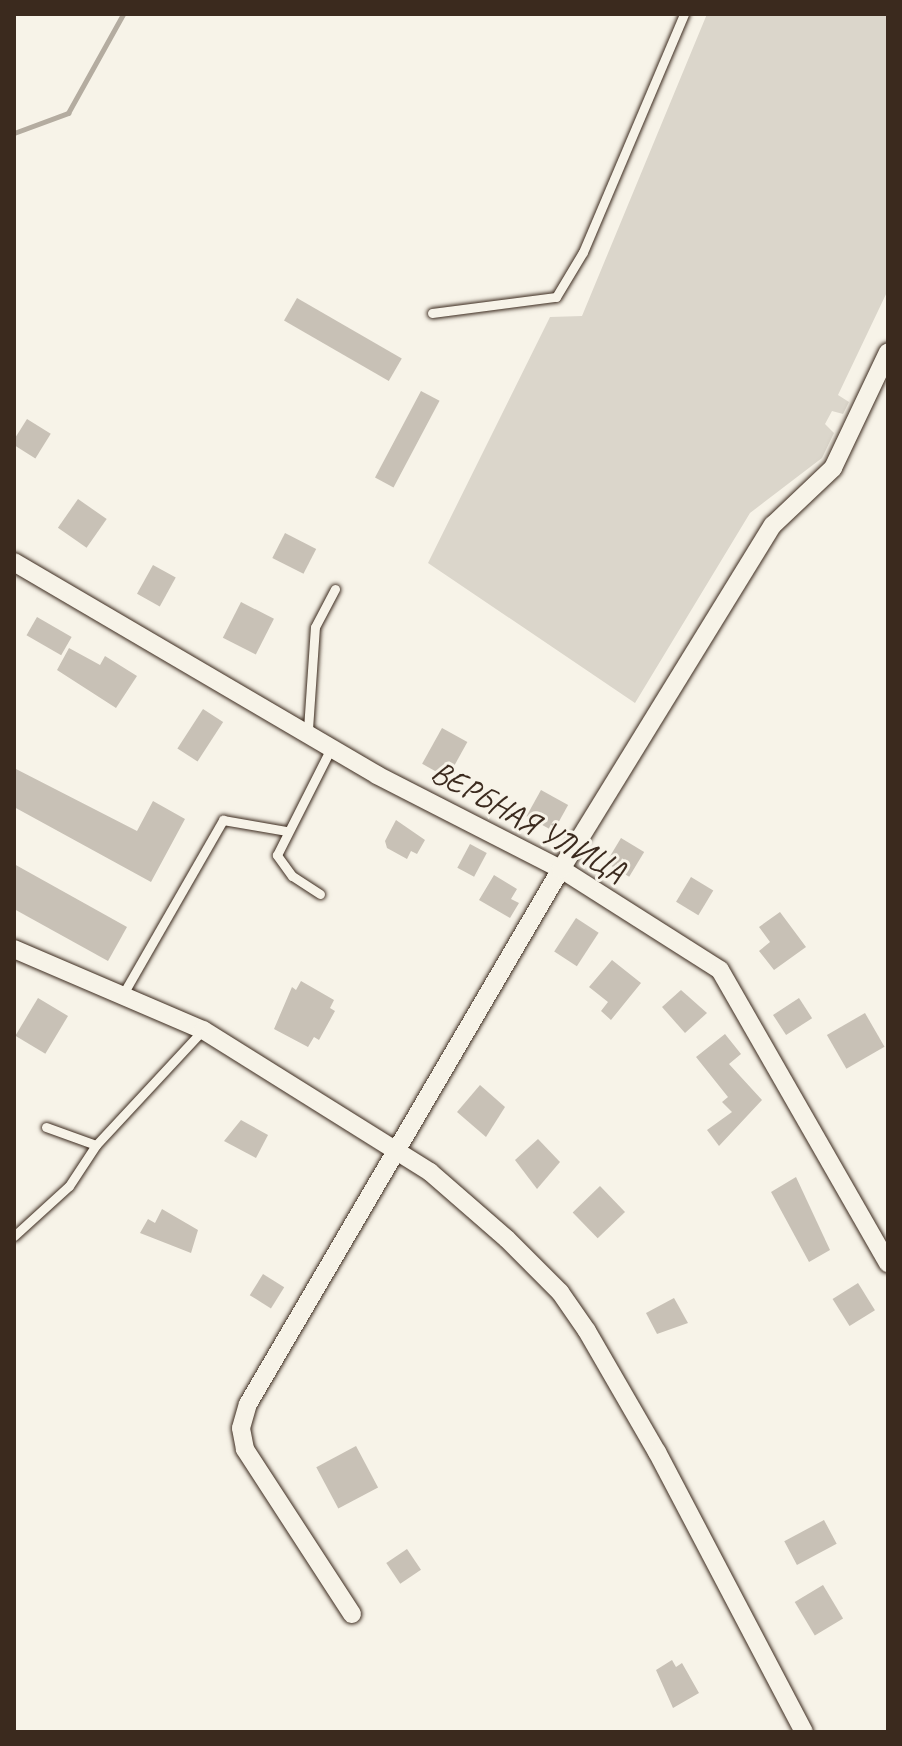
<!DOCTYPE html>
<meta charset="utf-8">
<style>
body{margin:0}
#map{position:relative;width:902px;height:1746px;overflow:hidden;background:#f7f3e8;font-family:Caveat,sans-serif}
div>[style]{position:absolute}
.green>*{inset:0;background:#dbd6cb}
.stream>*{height:5px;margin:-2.5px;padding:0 2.5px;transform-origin:2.5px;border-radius:2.5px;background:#b4aca0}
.building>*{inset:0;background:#c8c1b6;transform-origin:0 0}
.roads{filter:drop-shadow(0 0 2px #3b2a1e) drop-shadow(0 0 2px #3b2a1e)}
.lane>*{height:9px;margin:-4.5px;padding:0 4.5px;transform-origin:4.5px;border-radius:4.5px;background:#f7f3e8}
.street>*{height:18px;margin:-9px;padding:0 9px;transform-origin:9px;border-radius:9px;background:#f7f3e8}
span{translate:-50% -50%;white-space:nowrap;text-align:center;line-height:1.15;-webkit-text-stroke:6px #f7f3e8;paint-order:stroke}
.street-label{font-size:32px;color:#3b2a1e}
.frame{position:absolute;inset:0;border:16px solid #3b2a1e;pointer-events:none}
</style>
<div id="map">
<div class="green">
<i style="clip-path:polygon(707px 14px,888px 14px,888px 290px,838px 395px,849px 402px,843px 414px,832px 411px,825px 424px,834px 433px,822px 458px,750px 513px,635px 703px,428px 563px,550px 317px,582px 316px)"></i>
</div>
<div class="stream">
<i style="left:14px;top:133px;width:58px;rotate:-20.3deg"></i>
<i style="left:68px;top:113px;width:113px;rotate:-60.9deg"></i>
</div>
<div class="building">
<i style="left:297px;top:298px;width:121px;height:26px;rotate:30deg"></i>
<i style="left:421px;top:391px;width:21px;height:98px;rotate:28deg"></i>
<i style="left:27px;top:419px;width:28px;height:29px;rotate:32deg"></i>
<i style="left:78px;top:499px;width:35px;height:35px;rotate:35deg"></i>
<i style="left:285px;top:533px;width:35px;height:28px;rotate:27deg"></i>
<i style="left:153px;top:565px;width:26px;height:33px;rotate:29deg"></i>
<i style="left:241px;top:602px;width:37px;height:40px;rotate:27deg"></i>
<i style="left:37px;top:617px;width:40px;height:21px;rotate:30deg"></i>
<i style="clip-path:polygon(69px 648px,100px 665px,105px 656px,137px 676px,116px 708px,57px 670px)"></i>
<i style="left:203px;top:709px;width:24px;height:47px;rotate:33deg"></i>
<i style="left:442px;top:728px;width:29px;height:41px;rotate:29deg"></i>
<i style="clip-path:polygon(14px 768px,137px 831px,153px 801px,185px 819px,151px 882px,14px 807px)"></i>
<i style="left:541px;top:790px;width:31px;height:30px;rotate:29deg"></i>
<i style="clip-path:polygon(396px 820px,425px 840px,417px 854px,411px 851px,407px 859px,387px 848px,385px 841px)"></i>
<i style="left:621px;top:838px;width:27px;height:29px;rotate:31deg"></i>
<i style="left:470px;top:844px;width:19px;height:27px;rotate:28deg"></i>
<i style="clip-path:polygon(14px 864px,127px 927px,108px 961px,14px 909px)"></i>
<i style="clip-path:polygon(494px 875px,517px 889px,511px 899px,519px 903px,510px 918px,479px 900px)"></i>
<i style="left:691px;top:877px;width:26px;height:29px;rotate:31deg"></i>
<i style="clip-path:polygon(780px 912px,806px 947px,774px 970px,759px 951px,770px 942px,759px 927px)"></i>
<i style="left:576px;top:918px;width:27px;height:40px;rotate:33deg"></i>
<i style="clip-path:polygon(612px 960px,641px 983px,611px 1020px,601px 1011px,608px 1002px,589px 987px)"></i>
<i style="clip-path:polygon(301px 981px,334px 1000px,330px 1008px,335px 1011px,319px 1040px,314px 1037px,308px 1047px,274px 1029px,292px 987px,296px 990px)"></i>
<i style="clip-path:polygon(681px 990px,707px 1013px,685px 1033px,662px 1007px)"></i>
<i style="left:38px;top:998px;width:35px;height:44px;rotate:31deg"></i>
<i style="left:799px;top:998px;width:24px;height:31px;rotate:57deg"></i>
<i style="left:865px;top:1013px;width:39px;height:44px;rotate:60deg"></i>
<i style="clip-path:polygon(725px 1034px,741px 1054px,729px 1064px,762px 1100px,719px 1146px,707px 1130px,732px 1112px,722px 1102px,728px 1097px,696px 1057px)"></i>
<i style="clip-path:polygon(480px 1085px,505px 1107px,486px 1137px,457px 1112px)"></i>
<i style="clip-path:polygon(241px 1120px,268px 1135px,256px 1158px,224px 1141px)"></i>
<i style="clip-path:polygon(538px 1139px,560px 1162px,537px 1189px,515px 1160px)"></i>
<i style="clip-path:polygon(796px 1177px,830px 1250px,809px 1262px,771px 1192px)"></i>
<i style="left:600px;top:1186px;width:36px;height:38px;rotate:46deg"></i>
<i style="clip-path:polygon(162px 1209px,198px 1230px,191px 1253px,140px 1233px,148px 1219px,155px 1223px)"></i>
<i style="left:263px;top:1274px;width:25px;height:25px;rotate:32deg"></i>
<i style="left:858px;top:1283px;width:32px;height:30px;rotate:58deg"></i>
<i style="clip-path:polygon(674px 1298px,688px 1323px,657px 1334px,646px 1313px)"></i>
<i style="left:356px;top:1446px;width:47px;height:45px;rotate:62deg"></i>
<i style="left:824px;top:1520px;width:27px;height:45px;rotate:62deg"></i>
<i style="left:407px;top:1549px;width:25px;height:25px;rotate:56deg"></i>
<i style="left:823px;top:1585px;width:39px;height:33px;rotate:59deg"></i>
<i style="clip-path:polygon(672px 1660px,676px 1667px,682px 1663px,699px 1693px,673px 1708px,656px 1670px)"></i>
</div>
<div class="roads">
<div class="lane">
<i style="left:432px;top:313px;width:125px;rotate:-7.4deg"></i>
<i style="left:556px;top:297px;width:52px;rotate:-59deg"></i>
<i style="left:583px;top:252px;width:259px;rotate:-67deg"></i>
<i style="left:308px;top:729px;width:102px;rotate:-86.1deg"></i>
<i style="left:315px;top:627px;width:43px;rotate:-62.2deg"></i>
<i style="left:320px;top:894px;width:33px;rotate:-147deg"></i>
<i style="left:292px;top:876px;width:26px;rotate:-126deg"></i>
<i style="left:277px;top:855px;width:122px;rotate:-63.2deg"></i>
<i style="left:123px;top:994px;width:201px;rotate:-60.1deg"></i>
<i style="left:223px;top:820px;width:65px;rotate:9.8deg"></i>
<i style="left:46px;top:1127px;width:53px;rotate:19.8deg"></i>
<i style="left:14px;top:1236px;width:74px;rotate:-42.3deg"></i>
<i style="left:69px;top:1186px;width:49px;rotate:-56.6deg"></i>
<i style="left:96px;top:1145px;width:157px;rotate:-47.1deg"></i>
</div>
<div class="street">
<i style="left:14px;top:562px;width:421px;rotate:30.4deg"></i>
<i style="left:377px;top:775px;width:207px;rotate:27.1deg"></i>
<i style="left:561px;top:869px;width:188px;rotate:32.4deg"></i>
<i style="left:720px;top:970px;width:338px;rotate:60.2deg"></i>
<i style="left:14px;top:949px;width:206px;rotate:23.2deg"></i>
<i style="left:203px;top:1030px;width:268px;rotate:32deg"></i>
<i style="left:430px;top:1172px;width:102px;rotate:41deg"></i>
<i style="left:507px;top:1239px;width:75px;rotate:45deg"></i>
<i style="left:560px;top:1292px;width:47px;rotate:55.3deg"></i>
<i style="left:587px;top:1331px;width:140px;rotate:60deg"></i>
<i style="left:657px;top:1452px;width:316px;rotate:62.3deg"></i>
<i style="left:352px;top:1614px;width:197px;rotate:-123deg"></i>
<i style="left:245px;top:1449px;width:21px;rotate:-101deg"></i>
<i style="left:241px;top:1428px;width:25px;rotate:-74deg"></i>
<i style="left:248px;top:1404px;width:620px;rotate:-59.67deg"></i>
<i style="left:561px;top:869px;width:404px;rotate:-58.4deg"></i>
<i style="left:773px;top:525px;width:83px;rotate:-43.5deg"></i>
<i style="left:833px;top:468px;width:128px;rotate:-64.6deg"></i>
</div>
</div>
<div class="street-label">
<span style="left:528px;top:822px;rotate:29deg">ВЕРБНАЯ УЛИЦА</span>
</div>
<div class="frame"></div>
</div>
